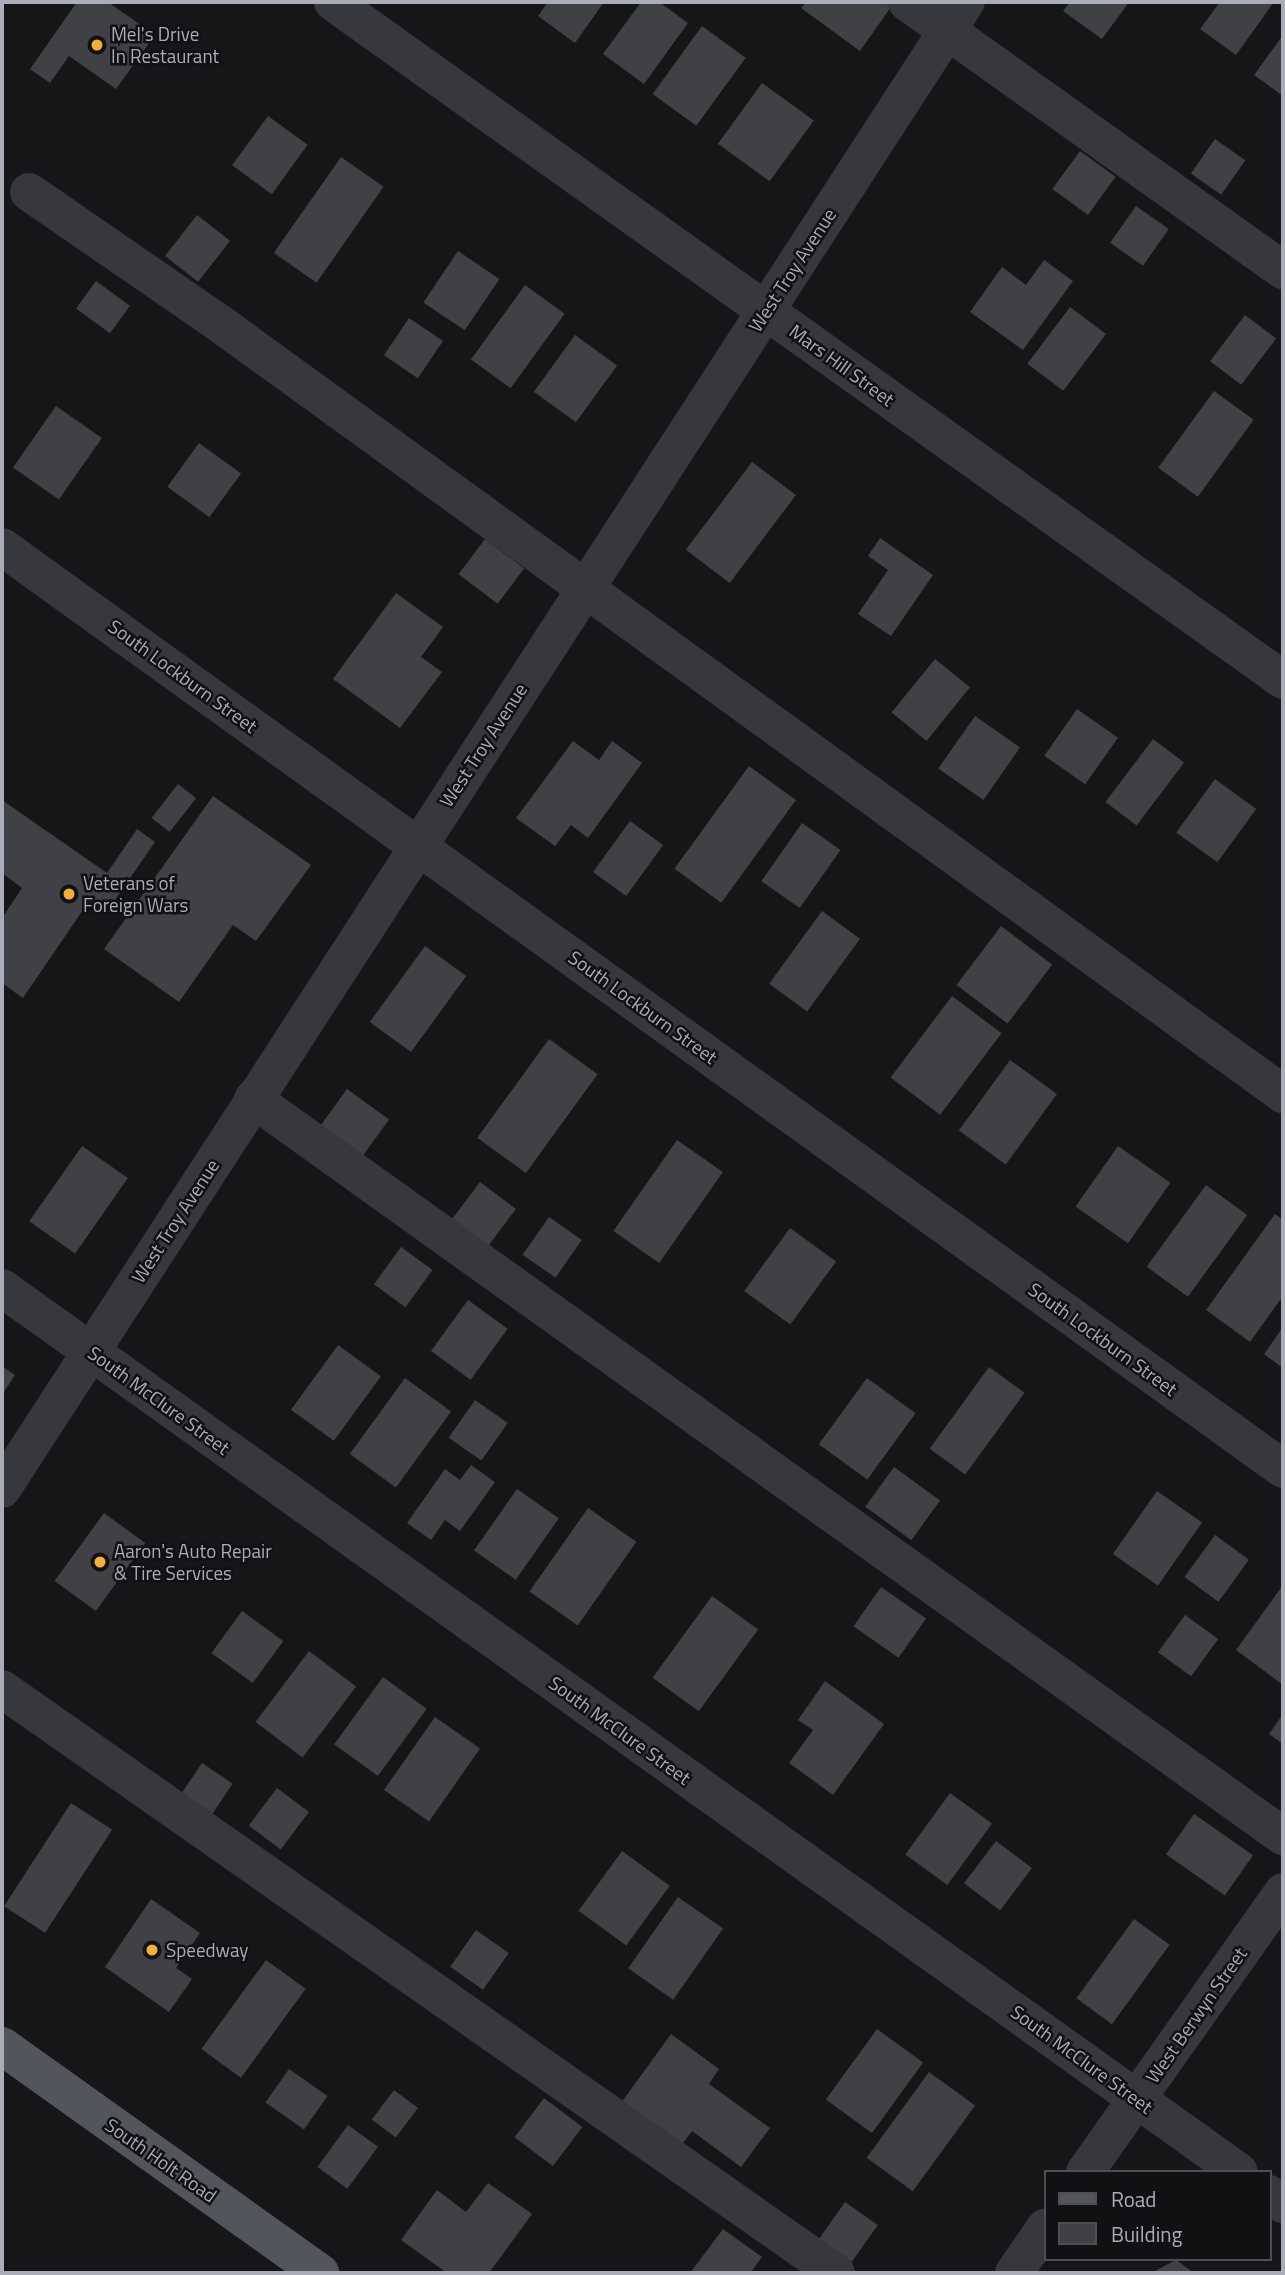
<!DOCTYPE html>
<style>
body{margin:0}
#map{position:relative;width:1285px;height:2275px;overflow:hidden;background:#161618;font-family:"Titillium Web",sans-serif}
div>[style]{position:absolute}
.building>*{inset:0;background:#404145;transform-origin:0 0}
.minor>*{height:38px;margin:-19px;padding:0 19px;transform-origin:19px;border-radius:19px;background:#37383d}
.major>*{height:38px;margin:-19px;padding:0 19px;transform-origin:19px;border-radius:19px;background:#53555c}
.dots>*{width:19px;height:19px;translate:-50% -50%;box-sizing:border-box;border:4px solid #111113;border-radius:50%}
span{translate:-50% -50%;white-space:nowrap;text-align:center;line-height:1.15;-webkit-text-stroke:5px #111113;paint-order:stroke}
.poi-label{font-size:19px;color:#a8adb8}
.left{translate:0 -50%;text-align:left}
.street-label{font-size:19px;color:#a8adb8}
.frame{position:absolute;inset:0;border:4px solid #a8adb8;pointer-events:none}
.legend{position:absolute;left:1044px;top:2170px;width:228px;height:91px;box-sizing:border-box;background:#111113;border:2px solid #4d4f55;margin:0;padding:9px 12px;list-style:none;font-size:21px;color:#a8adb8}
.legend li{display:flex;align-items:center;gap:14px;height:35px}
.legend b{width:35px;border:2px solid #4d4f55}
</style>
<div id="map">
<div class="building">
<i style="clip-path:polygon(77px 2px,108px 2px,155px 35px,116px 89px,69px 56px,50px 83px,30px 69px)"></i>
<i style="clip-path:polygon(548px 2px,604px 2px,575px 43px,538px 16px)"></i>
<i style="clip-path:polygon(641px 2px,659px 2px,688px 23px,644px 84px,603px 54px)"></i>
<i style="clip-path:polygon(806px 2px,884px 2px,891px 7px,860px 51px,801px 8px)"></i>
<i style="clip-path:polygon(1070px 2px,1129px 2px,1102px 39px,1063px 11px)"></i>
<i style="clip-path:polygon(1220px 2px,1274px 2px,1236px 55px,1200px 29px)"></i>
<i style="left:702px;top:26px;width:54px;height:84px;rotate:36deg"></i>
<i style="clip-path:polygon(1283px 35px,1283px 96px,1254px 75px)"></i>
<i style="left:762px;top:83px;width:64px;height:75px;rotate:36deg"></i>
<i style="left:268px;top:116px;width:49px;height:61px;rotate:36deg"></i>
<i style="left:1215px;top:139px;width:37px;height:42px;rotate:35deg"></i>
<i style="left:1080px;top:151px;width:44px;height:47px;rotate:36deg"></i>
<i style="left:341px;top:157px;width:52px;height:117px;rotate:35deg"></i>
<i style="left:1136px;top:206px;width:40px;height:45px;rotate:35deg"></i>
<i style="left:197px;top:215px;width:42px;height:52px;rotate:38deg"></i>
<i style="left:458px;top:251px;width:50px;height:62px;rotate:34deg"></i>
<i style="clip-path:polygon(1044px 260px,1073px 281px,1023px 350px,970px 312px,1002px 267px,1026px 285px)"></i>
<i style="left:96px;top:281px;width:42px;height:34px;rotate:36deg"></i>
<i style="left:525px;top:285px;width:49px;height:92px;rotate:36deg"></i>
<i style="left:1070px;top:307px;width:45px;height:71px;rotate:37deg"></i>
<i style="left:1245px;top:315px;width:39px;height:58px;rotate:37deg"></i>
<i style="left:409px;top:318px;width:41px;height:45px;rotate:34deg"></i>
<i style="left:575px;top:335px;width:52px;height:70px;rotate:36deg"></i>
<i style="left:1214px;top:391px;width:49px;height:95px;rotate:36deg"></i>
<i style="left:56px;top:406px;width:56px;height:75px;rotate:35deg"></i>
<i style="left:199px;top:443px;width:52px;height:54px;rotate:36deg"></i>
<i style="left:752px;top:462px;width:55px;height:110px;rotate:37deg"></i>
<i style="clip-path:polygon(880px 538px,933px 575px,891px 636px,858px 614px,888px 570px,868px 556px)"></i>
<i style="left:485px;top:539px;width:49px;height:44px;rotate:37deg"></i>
<i style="clip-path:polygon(396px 593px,443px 627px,421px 657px,442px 672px,400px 728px,333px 679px)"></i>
<i style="left:935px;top:659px;width:45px;height:69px;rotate:39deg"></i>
<i style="left:1077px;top:709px;width:50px;height:57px;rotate:35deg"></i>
<i style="left:975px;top:716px;width:55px;height:64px;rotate:35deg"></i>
<i style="left:1153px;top:739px;width:39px;height:79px;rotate:37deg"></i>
<i style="clip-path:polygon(573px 741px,599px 760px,612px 741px,642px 763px,588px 838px,571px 825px,555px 846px,516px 818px)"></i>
<i style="left:749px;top:766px;width:58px;height:127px;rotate:36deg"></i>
<i style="left:1215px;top:779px;width:51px;height:66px;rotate:36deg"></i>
<i style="left:178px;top:784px;width:23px;height:43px;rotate:38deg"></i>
<i style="clip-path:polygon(213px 796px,311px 865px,256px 941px,233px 925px,179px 1002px,104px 949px)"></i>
<i style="clip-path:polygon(2px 800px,107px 873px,137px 829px,155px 842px,106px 913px,89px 901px,23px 998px,2px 983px,2px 918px,22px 888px,2px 873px)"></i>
<i style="left:630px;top:821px;width:41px;height:63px;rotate:36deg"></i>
<i style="left:802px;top:823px;width:47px;height:71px;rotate:35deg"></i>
<i style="left:822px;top:911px;width:47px;height:90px;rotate:36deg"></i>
<i style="left:1001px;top:926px;width:64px;height:74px;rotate:37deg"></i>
<i style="left:425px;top:946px;width:51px;height:94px;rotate:36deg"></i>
<i style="left:952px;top:996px;width:62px;height:102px;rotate:37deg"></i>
<i style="left:549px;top:1039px;width:60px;height:122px;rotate:36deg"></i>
<i style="left:1010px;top:1060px;width:58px;height:87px;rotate:36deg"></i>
<i style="left:347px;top:1089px;width:52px;height:49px;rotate:36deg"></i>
<i style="left:677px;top:1140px;width:56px;height:111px;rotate:35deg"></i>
<i style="left:82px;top:1146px;width:56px;height:92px;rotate:35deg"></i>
<i style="left:1118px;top:1146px;width:64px;height:74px;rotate:35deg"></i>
<i style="left:480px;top:1182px;width:45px;height:49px;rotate:37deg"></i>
<i style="left:1206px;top:1185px;width:51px;height:101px;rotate:36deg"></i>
<i style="clip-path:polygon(1275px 1214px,1283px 1220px,1283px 1296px,1250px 1342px,1206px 1310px)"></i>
<i style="left:549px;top:1217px;width:40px;height:46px;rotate:35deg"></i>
<i style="left:790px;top:1228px;width:57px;height:78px;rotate:36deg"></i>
<i style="left:401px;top:1247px;width:39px;height:46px;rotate:36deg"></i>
<i style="left:468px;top:1300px;width:49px;height:63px;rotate:36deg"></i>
<i style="clip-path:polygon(1283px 1327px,1283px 1368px,1264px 1354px)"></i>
<i style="left:338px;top:1345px;width:53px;height:80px;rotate:36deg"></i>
<i style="clip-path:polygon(2px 1366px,15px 1375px,2px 1395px)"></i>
<i style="left:989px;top:1367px;width:44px;height:101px;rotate:36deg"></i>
<i style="left:405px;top:1378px;width:57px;height:94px;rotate:36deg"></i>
<i style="left:867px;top:1378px;width:60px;height:82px;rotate:36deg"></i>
<i style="left:475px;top:1400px;width:40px;height:46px;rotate:35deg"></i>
<i style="clip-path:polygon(471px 1465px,495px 1482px,460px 1531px,445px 1520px,431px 1540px,407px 1523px,445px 1469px,460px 1480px)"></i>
<i style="left:894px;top:1467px;width:57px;height:49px;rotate:36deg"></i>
<i style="left:517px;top:1489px;width:51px;height:75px;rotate:35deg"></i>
<i style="left:1157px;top:1491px;width:55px;height:77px;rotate:35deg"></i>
<i style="left:588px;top:1508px;width:59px;height:102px;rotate:35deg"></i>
<i style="left:104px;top:1513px;width:51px;height:84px;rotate:36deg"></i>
<i style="left:1215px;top:1535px;width:42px;height:52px;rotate:36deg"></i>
<i style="clip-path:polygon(1283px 1585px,1283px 1685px,1236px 1650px)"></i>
<i style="left:881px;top:1587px;width:55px;height:48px;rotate:35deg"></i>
<i style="left:712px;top:1596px;width:57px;height:101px;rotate:36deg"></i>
<i style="left:242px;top:1611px;width:51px;height:52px;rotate:36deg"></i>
<i style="left:1185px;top:1615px;width:41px;height:46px;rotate:36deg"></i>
<i style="left:309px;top:1651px;width:59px;height:89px;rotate:37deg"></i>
<i style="left:383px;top:1677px;width:54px;height:83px;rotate:36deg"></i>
<i style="clip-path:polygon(825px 1681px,884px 1724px,833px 1795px,789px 1763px,813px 1730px,798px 1720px)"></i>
<i style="clip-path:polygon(1283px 1714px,1283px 1744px,1269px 1734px)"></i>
<i style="left:435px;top:1717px;width:55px;height:89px;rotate:35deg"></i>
<i style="left:202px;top:1763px;width:37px;height:39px;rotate:34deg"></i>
<i style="left:277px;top:1788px;width:40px;height:47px;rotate:37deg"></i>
<i style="left:950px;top:1793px;width:52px;height:76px;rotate:36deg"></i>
<i style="left:71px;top:1803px;width:49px;height:123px;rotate:33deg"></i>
<i style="left:1194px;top:1814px;width:72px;height:49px;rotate:35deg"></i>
<i style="left:996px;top:1841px;width:45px;height:53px;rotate:37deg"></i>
<i style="left:622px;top:1851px;width:59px;height:74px;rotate:36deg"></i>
<i style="left:678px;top:1897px;width:55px;height:87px;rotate:35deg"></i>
<i style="clip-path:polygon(151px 1899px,200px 1933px,176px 1968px,192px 1979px,169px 2012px,105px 1967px)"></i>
<i style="left:1134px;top:1919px;width:44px;height:98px;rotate:36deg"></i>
<i style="left:476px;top:1930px;width:40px;height:45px;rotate:35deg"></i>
<i style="left:266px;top:1960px;width:49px;height:110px;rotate:36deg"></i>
<i style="left:877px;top:2029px;width:57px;height:87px;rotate:36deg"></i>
<i style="clip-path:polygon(671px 2034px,719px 2069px,709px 2084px,770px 2128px,741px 2167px,692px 2131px,680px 2147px,621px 2103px)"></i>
<i style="left:289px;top:2069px;width:47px;height:41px;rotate:35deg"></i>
<i style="left:929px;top:2072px;width:57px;height:106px;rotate:36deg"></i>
<i style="left:394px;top:2090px;width:30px;height:37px;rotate:37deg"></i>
<i style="left:544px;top:2098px;width:48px;height:49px;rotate:37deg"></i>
<i style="left:348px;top:2125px;width:37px;height:52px;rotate:36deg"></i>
<i style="clip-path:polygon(488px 2183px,532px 2214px,489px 2273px,447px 2273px,401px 2240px,437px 2190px,466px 2212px)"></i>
<i style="left:845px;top:2202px;width:40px;height:45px;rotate:35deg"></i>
<i style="clip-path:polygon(723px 2229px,762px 2257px,750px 2273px,690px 2273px)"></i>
<i style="clip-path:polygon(1176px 2260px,1194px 2273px,1151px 2273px)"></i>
</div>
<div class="minor">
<i style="left:333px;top:2px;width:1167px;rotate:35.51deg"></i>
<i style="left:907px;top:2px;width:462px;rotate:35.5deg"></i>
<i style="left:29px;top:192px;width:231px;rotate:34.6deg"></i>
<i style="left:219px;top:323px;width:1314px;rotate:35.93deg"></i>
<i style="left:2px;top:547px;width:1578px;rotate:35.74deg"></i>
<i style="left:253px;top:1099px;width:1267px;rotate:35.59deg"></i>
<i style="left:2px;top:1288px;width:1520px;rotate:35.55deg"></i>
<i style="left:2px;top:1489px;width:1772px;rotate:-57.05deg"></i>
<i style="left:2px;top:1689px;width:1018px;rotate:35deg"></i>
<i style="left:1085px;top:2172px;width:343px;rotate:-54.7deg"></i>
<i style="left:1269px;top:2194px;width:17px;rotate:36deg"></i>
<i style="left:1014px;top:2273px;width:55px;rotate:-55.4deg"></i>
</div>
<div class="major">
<i style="left:2px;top:2046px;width:391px;rotate:35.5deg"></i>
</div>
<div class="dots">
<i style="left:97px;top:45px;background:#f2b134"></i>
<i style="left:69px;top:894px;background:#f2b134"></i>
<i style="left:100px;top:1562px;background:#f2b134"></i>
<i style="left:152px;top:1950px;background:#f2b134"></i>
</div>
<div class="poi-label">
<span class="left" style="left:111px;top:45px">Mel's Drive<br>In Restaurant</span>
<span class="left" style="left:83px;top:894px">Veterans of<br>Foreign Wars</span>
<span class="left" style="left:114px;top:1562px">Aaron's Auto Repair<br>&amp; Tire Services</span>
<span class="left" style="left:166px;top:1950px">Speedway</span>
</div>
<div class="street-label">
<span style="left:792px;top:270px;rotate:-57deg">West Troy Avenue</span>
<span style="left:842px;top:365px;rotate:36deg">Mars Hill Street</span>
<span style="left:183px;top:676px;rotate:36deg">South Lockburn Street</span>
<span style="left:483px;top:745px;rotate:-57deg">West Troy Avenue</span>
<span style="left:643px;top:1007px;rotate:36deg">South Lockburn Street</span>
<span style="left:175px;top:1221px;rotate:-57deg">West Troy Avenue</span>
<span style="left:1103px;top:1339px;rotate:36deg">South Lockburn Street</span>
<span style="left:159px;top:1400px;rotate:36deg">South McClure Street</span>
<span style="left:620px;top:1730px;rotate:36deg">South McClure Street</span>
<span style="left:1196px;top:2015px;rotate:-55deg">West Berwyn Street</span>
<span style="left:1082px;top:2059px;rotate:36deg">South McClure Street</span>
<span style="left:161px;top:2160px;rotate:35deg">South Holt Road</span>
</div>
<div class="frame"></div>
<ul class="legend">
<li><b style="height:9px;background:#53555c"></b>Road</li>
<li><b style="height:19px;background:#404145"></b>Building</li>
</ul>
</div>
